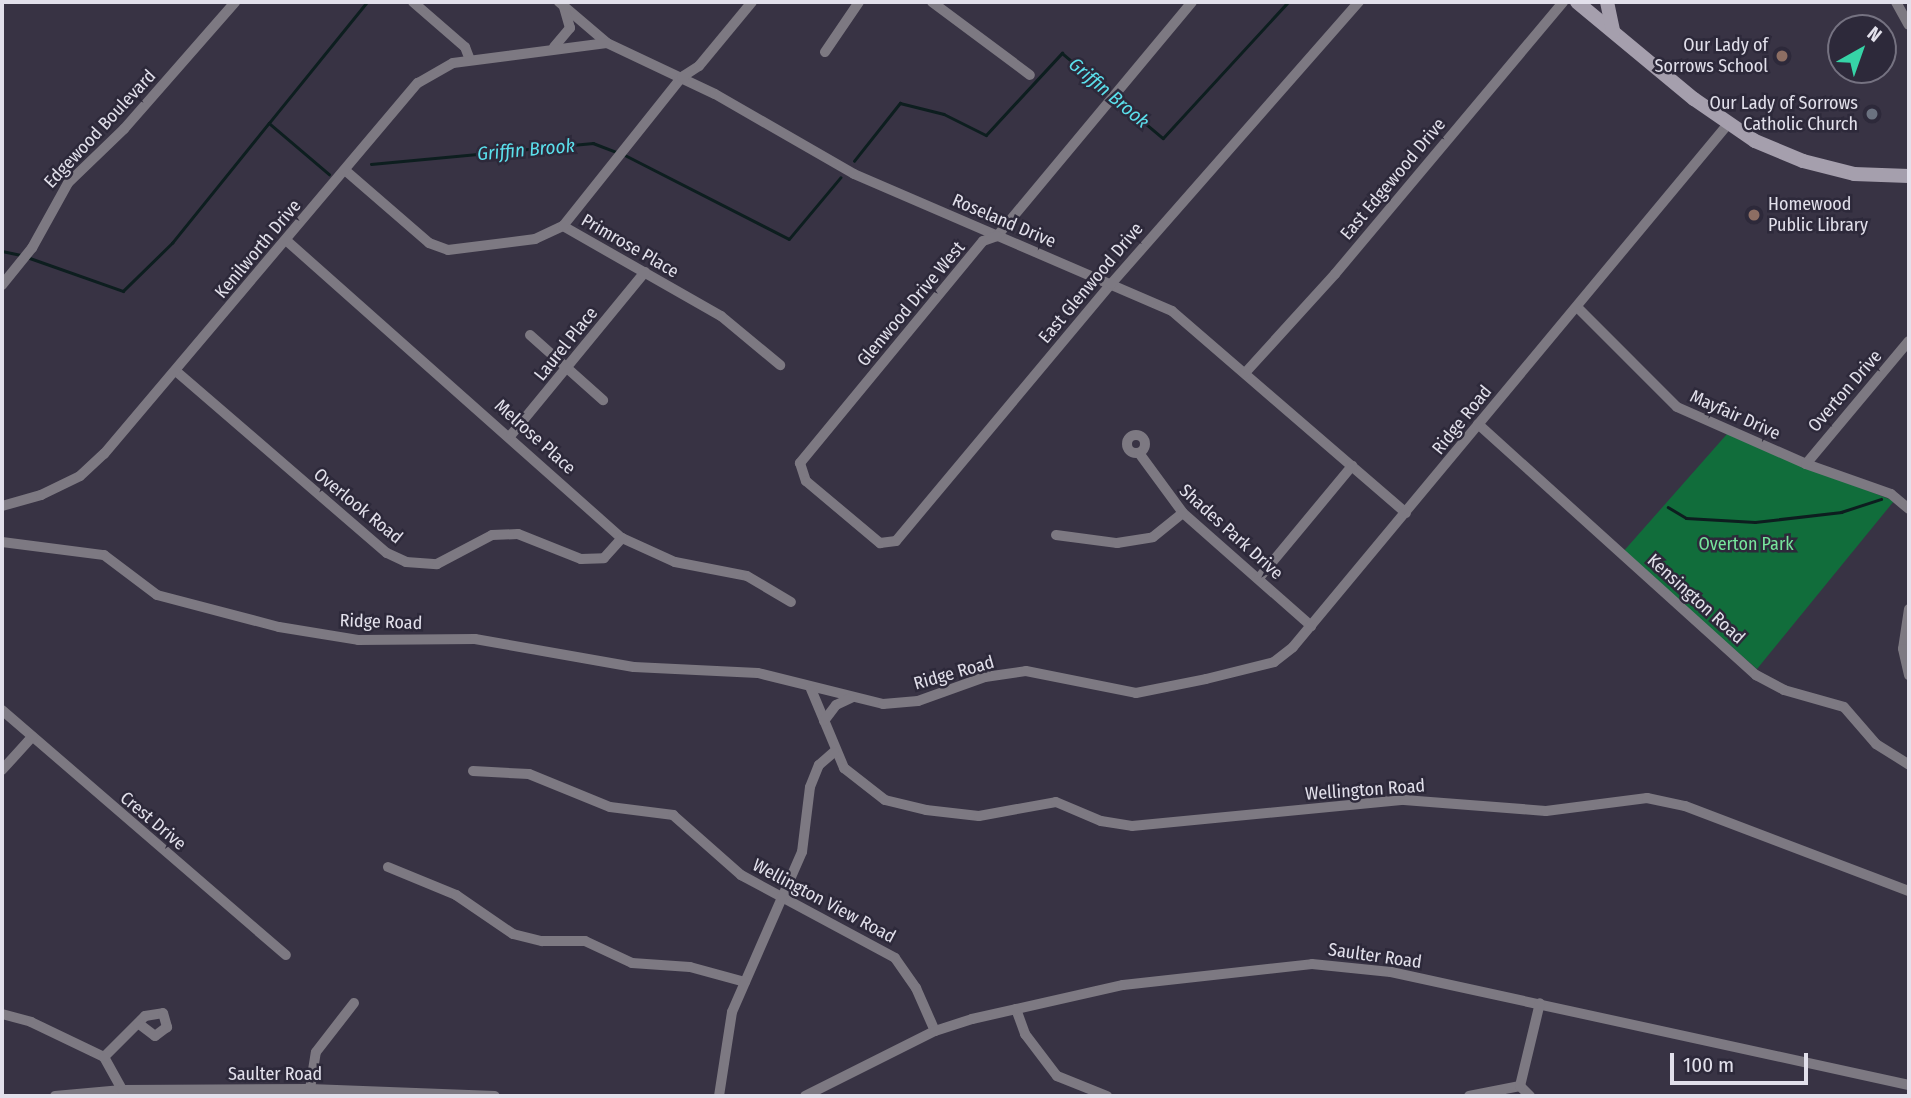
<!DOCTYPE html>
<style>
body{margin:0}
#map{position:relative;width:1911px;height:1098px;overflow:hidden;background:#383344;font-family:"Fira Sans Condensed",sans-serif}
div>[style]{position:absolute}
.green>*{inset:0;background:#116d3b}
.stream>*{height:2.5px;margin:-1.25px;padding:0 1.25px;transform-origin:1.25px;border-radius:1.25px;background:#0d1e1f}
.minor>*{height:10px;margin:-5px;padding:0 5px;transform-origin:5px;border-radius:5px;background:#7d7982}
.minor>.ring{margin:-5px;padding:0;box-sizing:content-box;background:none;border:10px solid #7d7982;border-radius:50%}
.secondary>*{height:14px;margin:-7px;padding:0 7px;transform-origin:7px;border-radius:7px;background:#a59fad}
.dots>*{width:19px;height:19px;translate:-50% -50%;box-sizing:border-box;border:4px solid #2d293a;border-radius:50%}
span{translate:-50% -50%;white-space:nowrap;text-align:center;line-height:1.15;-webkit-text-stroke:5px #2d293a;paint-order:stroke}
.poi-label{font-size:18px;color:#e2e0eb}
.right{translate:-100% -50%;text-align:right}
.left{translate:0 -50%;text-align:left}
.street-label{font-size:18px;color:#e2e0eb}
.park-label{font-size:18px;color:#77e59c}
.water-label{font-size:19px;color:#5be0ec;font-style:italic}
.frame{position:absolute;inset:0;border:4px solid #e2e0eb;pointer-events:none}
.north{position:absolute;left:1827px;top:14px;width:70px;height:70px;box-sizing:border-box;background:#2d293a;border:2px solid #757281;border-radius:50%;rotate:40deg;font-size:19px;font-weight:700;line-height:28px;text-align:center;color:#e2e0eb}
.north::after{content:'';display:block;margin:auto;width:24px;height:32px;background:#36d4a7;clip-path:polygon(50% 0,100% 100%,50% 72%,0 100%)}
.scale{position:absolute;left:1670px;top:1053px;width:138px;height:32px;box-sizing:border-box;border:4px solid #e2e0eb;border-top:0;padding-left:9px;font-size:21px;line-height:24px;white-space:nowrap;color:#e2e0eb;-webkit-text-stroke:5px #2d293a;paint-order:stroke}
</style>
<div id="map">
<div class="green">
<i style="clip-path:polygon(1727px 434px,1894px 501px,1757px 669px,1622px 553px)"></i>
</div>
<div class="stream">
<i style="left:269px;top:123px;width:156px;rotate:-51deg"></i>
<i style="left:623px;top:154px;width:186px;rotate:27.1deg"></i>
<i style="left:789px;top:239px;width:80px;rotate:-50.1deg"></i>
<i style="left:854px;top:161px;width:74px;rotate:-51.6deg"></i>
<i style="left:900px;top:103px;width:45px;rotate:14deg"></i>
<i style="left:944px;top:114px;width:47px;rotate:26.6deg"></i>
<i style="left:986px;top:135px;width:112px;rotate:-47.2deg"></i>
<i style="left:1062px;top:53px;width:132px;rotate:40.1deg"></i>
<i style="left:1163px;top:138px;width:185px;rotate:-47.4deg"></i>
<i style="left:371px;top:164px;width:223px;rotate:-5.4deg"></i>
<i style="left:593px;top:143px;width:25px;rotate:21deg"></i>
<i style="left:2px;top:251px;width:19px;rotate:12deg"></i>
<i style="left:27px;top:257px;width:102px;rotate:19.5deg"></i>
<i style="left:123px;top:291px;width:69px;rotate:-44.4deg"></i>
<i style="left:172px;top:243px;width:154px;rotate:-51.1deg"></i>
<i style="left:269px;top:123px;width:79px;rotate:40.4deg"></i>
<i style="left:1668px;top:507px;width:21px;rotate:31deg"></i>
<i style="left:1686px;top:518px;width:69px;rotate:3.3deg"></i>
<i style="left:1755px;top:522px;width:87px;rotate:-6.6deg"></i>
<i style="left:1841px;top:512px;width:42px;rotate:-18deg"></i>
</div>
<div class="minor">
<i style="left:413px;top:2px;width:69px;rotate:40.9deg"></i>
<i style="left:465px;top:47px;width:14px;rotate:69deg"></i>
<i style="left:559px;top:2px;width:63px;rotate:40.5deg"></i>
<i style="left:607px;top:43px;width:119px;rotate:25.3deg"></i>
<i style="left:715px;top:94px;width:160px;rotate:29.9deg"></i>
<i style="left:854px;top:174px;width:346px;rotate:23.3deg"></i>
<i style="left:1172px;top:311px;width:309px;rotate:40.8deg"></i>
<i style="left:932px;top:2px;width:122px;rotate:36.7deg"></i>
<i style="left:1192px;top:2px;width:305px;rotate:129.8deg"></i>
<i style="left:997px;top:236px;width:15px;rotate:160deg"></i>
<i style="left:983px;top:241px;width:288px;rotate:129.5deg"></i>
<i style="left:800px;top:463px;width:19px;rotate:72deg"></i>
<i style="left:806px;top:481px;width:97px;rotate:40deg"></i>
<i style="left:880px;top:543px;width:16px;rotate:-7deg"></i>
<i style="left:896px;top:541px;width:335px;rotate:-50.1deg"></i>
<i style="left:1111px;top:284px;width:376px;rotate:-48.7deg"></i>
<i style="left:1896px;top:2px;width:26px;rotate:61deg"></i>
<i style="left:554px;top:47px;width:25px;rotate:-50deg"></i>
<i style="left:570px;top:28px;width:22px;rotate:-106deg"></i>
<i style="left:825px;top:52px;width:60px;rotate:-55.8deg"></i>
<i style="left:346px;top:171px;width:110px;rotate:40.9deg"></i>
<i style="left:429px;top:243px;width:20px;rotate:20deg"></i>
<i style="left:448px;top:250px;width:88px;rotate:-7.2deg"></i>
<i style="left:535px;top:239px;width:31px;rotate:-25deg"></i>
<i style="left:563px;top:226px;width:182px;rotate:29.7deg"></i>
<i style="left:721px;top:316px;width:77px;rotate:39.7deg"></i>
<i style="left:563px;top:226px;width:191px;rotate:-51.4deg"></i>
<i style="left:682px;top:77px;width:20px;rotate:-33deg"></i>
<i style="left:699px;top:66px;width:83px;rotate:-50.4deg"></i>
<i style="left:287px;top:241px;width:448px;rotate:41.6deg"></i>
<i style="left:622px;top:538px;width:58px;rotate:24.4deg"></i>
<i style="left:675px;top:562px;width:73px;rotate:11deg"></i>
<i style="left:747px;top:576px;width:51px;rotate:30.6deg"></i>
<i style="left:2px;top:285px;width:48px;rotate:-51deg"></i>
<i style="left:32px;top:248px;width:74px;rotate:-61deg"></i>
<i style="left:68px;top:183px;width:78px;rotate:-44deg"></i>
<i style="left:124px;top:129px;width:169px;rotate:-48.8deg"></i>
<i style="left:1577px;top:307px;width:141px;rotate:45deg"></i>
<i style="left:1677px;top:407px;width:141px;rotate:23.8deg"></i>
<i style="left:1806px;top:464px;width:90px;rotate:19.4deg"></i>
<i style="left:1891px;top:494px;width:23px;rotate:40deg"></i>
<i style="left:530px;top:335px;width:98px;rotate:41.7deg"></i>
<i style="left:177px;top:372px;width:277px;rotate:40.8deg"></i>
<i style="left:387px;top:553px;width:21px;rotate:25deg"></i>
<i style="left:406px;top:562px;width:31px;rotate:4deg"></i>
<i style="left:437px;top:564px;width:62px;rotate:-27.8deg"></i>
<i style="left:492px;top:535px;width:26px;rotate:-2deg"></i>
<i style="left:518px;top:534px;width:68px;rotate:21.6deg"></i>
<i style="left:581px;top:559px;width:23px;rotate:-2deg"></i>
<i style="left:604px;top:558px;width:27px;rotate:-48deg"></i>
<i style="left:1245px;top:373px;width:134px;rotate:-47.7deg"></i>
<i style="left:1335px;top:274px;width:355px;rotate:-50deg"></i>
<i style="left:1478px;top:424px;width:375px;rotate:42.1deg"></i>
<i style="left:1756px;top:675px;width:32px;rotate:28deg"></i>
<i style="left:1784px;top:690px;width:62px;rotate:15.8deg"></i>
<i style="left:1844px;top:707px;width:49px;rotate:49.1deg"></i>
<i style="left:1876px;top:744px;width:39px;rotate:32deg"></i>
<i class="ring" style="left:1127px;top:435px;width:8px;height:8px"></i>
<i style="left:511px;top:435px;width:211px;rotate:-50.6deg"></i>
<i style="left:1139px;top:453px;width:74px;rotate:53.7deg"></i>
<i style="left:1183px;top:513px;width:171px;rotate:41.4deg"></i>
<i style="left:1806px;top:464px;width:160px;rotate:-50.1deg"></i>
<i style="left:2px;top:506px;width:41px;rotate:-15.8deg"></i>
<i style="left:41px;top:495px;width:43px;rotate:-26deg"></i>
<i style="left:80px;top:476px;width:33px;rotate:-43deg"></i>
<i style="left:104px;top:454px;width:486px;rotate:-49.8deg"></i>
<i style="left:418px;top:83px;width:40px;rotate:-29.7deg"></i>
<i style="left:453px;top:63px;width:155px;rotate:-7.4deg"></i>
<i style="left:1056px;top:535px;width:62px;rotate:7.5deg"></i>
<i style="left:1117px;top:543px;width:36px;rotate:-9deg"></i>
<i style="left:1153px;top:537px;width:38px;rotate:-39deg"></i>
<i style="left:2px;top:542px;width:103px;rotate:7.3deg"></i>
<i style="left:104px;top:555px;width:66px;rotate:37deg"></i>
<i style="left:157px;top:595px;width:126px;rotate:14.7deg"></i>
<i style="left:279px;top:627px;width:80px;rotate:9.3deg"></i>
<i style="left:358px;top:640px;width:117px;rotate:-0.5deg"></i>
<i style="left:475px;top:639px;width:161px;rotate:10deg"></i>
<i style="left:634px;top:667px;width:124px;rotate:2.8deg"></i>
<i style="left:758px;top:673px;width:129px;rotate:13.9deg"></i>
<i style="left:883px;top:704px;width:35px;rotate:-5deg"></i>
<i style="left:918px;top:701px;width:71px;rotate:-19.7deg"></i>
<i style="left:985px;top:677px;width:41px;rotate:-8.3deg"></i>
<i style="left:1026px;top:671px;width:112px;rotate:11.3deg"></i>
<i style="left:1136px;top:693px;width:71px;rotate:-11.3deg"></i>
<i style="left:1206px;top:679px;width:70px;rotate:-14deg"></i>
<i style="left:1274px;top:662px;width:24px;rotate:-38deg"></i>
<i style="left:1293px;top:647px;width:680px;rotate:-50.25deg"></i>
<i style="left:1259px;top:578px;width:146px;rotate:-50.3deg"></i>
<i style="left:1909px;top:609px;width:40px;rotate:98.5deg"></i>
<i style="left:1903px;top:649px;width:27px;rotate:77deg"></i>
<i style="left:811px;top:689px;width:86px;rotate:67.3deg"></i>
<i style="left:844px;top:768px;width:52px;rotate:38deg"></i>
<i style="left:885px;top:800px;width:42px;rotate:13.7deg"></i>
<i style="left:926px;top:810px;width:53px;rotate:6.5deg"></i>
<i style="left:979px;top:816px;width:78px;rotate:-10.3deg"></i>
<i style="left:1056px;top:802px;width:49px;rotate:22.9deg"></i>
<i style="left:1101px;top:821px;width:31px;rotate:9deg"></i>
<i style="left:1132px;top:826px;width:273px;rotate:-5.5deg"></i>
<i style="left:1404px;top:800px;width:142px;rotate:4.4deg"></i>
<i style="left:1546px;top:811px;width:102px;rotate:-7.3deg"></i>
<i style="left:1647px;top:798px;width:39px;rotate:12deg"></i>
<i style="left:1685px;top:806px;width:240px;rotate:20.8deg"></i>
<i style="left:2px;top:710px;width:375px;rotate:40.8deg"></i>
<i style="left:824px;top:721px;width:20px;rotate:-53deg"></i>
<i style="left:836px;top:705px;width:17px;rotate:-25deg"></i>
<i style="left:2px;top:770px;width:45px;rotate:-47.7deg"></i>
<i style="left:473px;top:771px;width:56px;rotate:3.1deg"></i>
<i style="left:529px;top:774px;width:87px;rotate:22.2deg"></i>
<i style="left:610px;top:807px;width:64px;rotate:7.2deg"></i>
<i style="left:673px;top:815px;width:91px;rotate:41.4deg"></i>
<i style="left:741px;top:875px;width:175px;rotate:28.3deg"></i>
<i style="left:895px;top:958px;width:37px;rotate:55deg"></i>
<i style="left:916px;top:988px;width:47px;rotate:66.2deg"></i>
<i style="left:388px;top:867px;width:74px;rotate:22.4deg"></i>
<i style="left:456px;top:895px;width:69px;rotate:34.4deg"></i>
<i style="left:513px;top:934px;width:30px;rotate:14deg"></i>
<i style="left:542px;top:941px;width:43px"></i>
<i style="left:585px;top:941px;width:52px;rotate:25.1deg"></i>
<i style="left:632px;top:963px;width:58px;rotate:3.9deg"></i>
<i style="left:690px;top:967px;width:57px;rotate:15.3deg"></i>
<i style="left:1016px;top:1009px;width:27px;rotate:70deg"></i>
<i style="left:1025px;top:1034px;width:53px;rotate:52.7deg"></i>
<i style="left:1057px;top:1076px;width:54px;rotate:21.8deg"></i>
<i style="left:2px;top:1014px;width:30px;rotate:15deg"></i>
<i style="left:31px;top:1022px;width:81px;rotate:25.6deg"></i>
<i style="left:104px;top:1057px;width:38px;rotate:61deg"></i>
<i style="left:104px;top:1057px;width:58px;rotate:-45deg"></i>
<i style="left:145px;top:1016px;width:18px;rotate:-9deg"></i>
<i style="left:163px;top:1013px;width:15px;rotate:74deg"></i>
<i style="left:167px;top:1027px;width:15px;rotate:143deg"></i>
<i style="left:155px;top:1036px;width:21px;rotate:-143deg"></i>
<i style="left:310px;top:1089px;width:37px;rotate:-81deg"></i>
<i style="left:316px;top:1052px;width:62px;rotate:-52.2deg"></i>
<i style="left:55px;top:1096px;width:67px;rotate:-5.1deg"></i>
<i style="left:122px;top:1090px;width:188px;rotate:-0.3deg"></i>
<i style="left:310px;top:1089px;width:185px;rotate:2.2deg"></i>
<i style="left:719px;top:1096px;width:85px;rotate:-81.2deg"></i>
<i style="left:732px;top:1012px;width:175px;rotate:-66.4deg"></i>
<i style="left:802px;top:852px;width:65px;rotate:-83deg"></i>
<i style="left:810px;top:787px;width:24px;rotate:-68deg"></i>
<i style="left:819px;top:765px;width:20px;rotate:-41deg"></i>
<i style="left:805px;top:1096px;width:145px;rotate:-26.6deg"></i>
<i style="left:935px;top:1031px;width:39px;rotate:-18deg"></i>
<i style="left:972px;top:1019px;width:155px;rotate:-12.7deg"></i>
<i style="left:1123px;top:985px;width:190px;rotate:-6.3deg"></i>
<i style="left:1312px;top:964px;width:79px;rotate:5.8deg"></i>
<i style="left:1391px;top:972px;width:530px;rotate:12.31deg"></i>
<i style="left:1469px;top:1096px;width:52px;rotate:-11.1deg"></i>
<i style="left:1530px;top:1096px;width:14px;rotate:-135deg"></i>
<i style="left:1520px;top:1086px;width:85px;rotate:-76.5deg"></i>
</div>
<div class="secondary">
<i style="left:1577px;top:2px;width:152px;rotate:39.7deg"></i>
<i style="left:1694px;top:99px;width:74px;rotate:34.5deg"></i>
<i style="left:1755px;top:141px;width:52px;rotate:22.6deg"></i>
<i style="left:1803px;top:161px;width:53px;rotate:14.3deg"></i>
<i style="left:1854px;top:174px;width:55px;rotate:2.1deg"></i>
<i style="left:1607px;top:2px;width:30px;rotate:78deg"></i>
</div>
<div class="dots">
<i style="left:1782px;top:56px;background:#8d6e63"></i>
<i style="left:1872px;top:114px;background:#6b7280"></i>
<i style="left:1754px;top:215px;background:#8d6e63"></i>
</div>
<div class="poi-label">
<span class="right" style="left:1768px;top:56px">Our Lady of<br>Sorrows School</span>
<span class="right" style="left:1858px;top:114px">Our Lady of Sorrows<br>Catholic Church</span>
<span class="left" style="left:1768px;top:215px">Homewood<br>Public Library</span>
</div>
<div class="street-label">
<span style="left:100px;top:129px;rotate:-47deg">Edgewood Boulevard</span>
<span style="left:1393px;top:179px;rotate:-50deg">East Edgewood Drive</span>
<span style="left:1004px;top:221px;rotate:23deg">Roseland Drive</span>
<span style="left:630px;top:246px;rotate:30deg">Primrose Place</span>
<span style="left:258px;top:249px;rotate:-50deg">Kenilworth Drive</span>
<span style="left:1091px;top:283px;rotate:-50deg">East Glenwood Drive</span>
<span style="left:911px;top:304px;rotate:-50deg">Glenwood Drive West</span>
<span style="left:566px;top:344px;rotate:-51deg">Laurel Place</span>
<span style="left:1845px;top:391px;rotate:-49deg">Overton Drive</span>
<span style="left:1735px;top:415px;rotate:24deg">Mayfair Drive</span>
<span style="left:1462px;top:420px;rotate:-51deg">Ridge Road</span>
<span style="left:535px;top:437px;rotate:42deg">Melrose Place</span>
<span style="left:358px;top:506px;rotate:39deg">Overlook Road</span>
<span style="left:1231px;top:532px;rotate:42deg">Shades Park Drive</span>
<span style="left:1696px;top:599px;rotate:42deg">Kensington Road</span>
<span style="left:381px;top:622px;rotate:2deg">Ridge Road</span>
<span style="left:954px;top:673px;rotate:-16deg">Ridge Road</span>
<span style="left:1365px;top:790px;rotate:-4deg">Wellington Road</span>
<span style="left:153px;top:821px;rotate:40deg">Crest Drive</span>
<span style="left:824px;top:901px;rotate:28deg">Wellington View Road</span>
<span style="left:1375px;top:956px;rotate:8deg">Saulter Road</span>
<span style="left:275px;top:1074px">Saulter Road</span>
</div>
<div class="park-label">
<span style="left:1746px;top:544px">Overton Park</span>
</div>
<div class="water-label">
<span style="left:1109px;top:93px;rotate:40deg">Griffin Brook</span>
<span style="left:526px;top:150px;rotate:-5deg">Griffin Brook</span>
</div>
<div class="frame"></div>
<div class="north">N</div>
<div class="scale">100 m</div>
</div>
